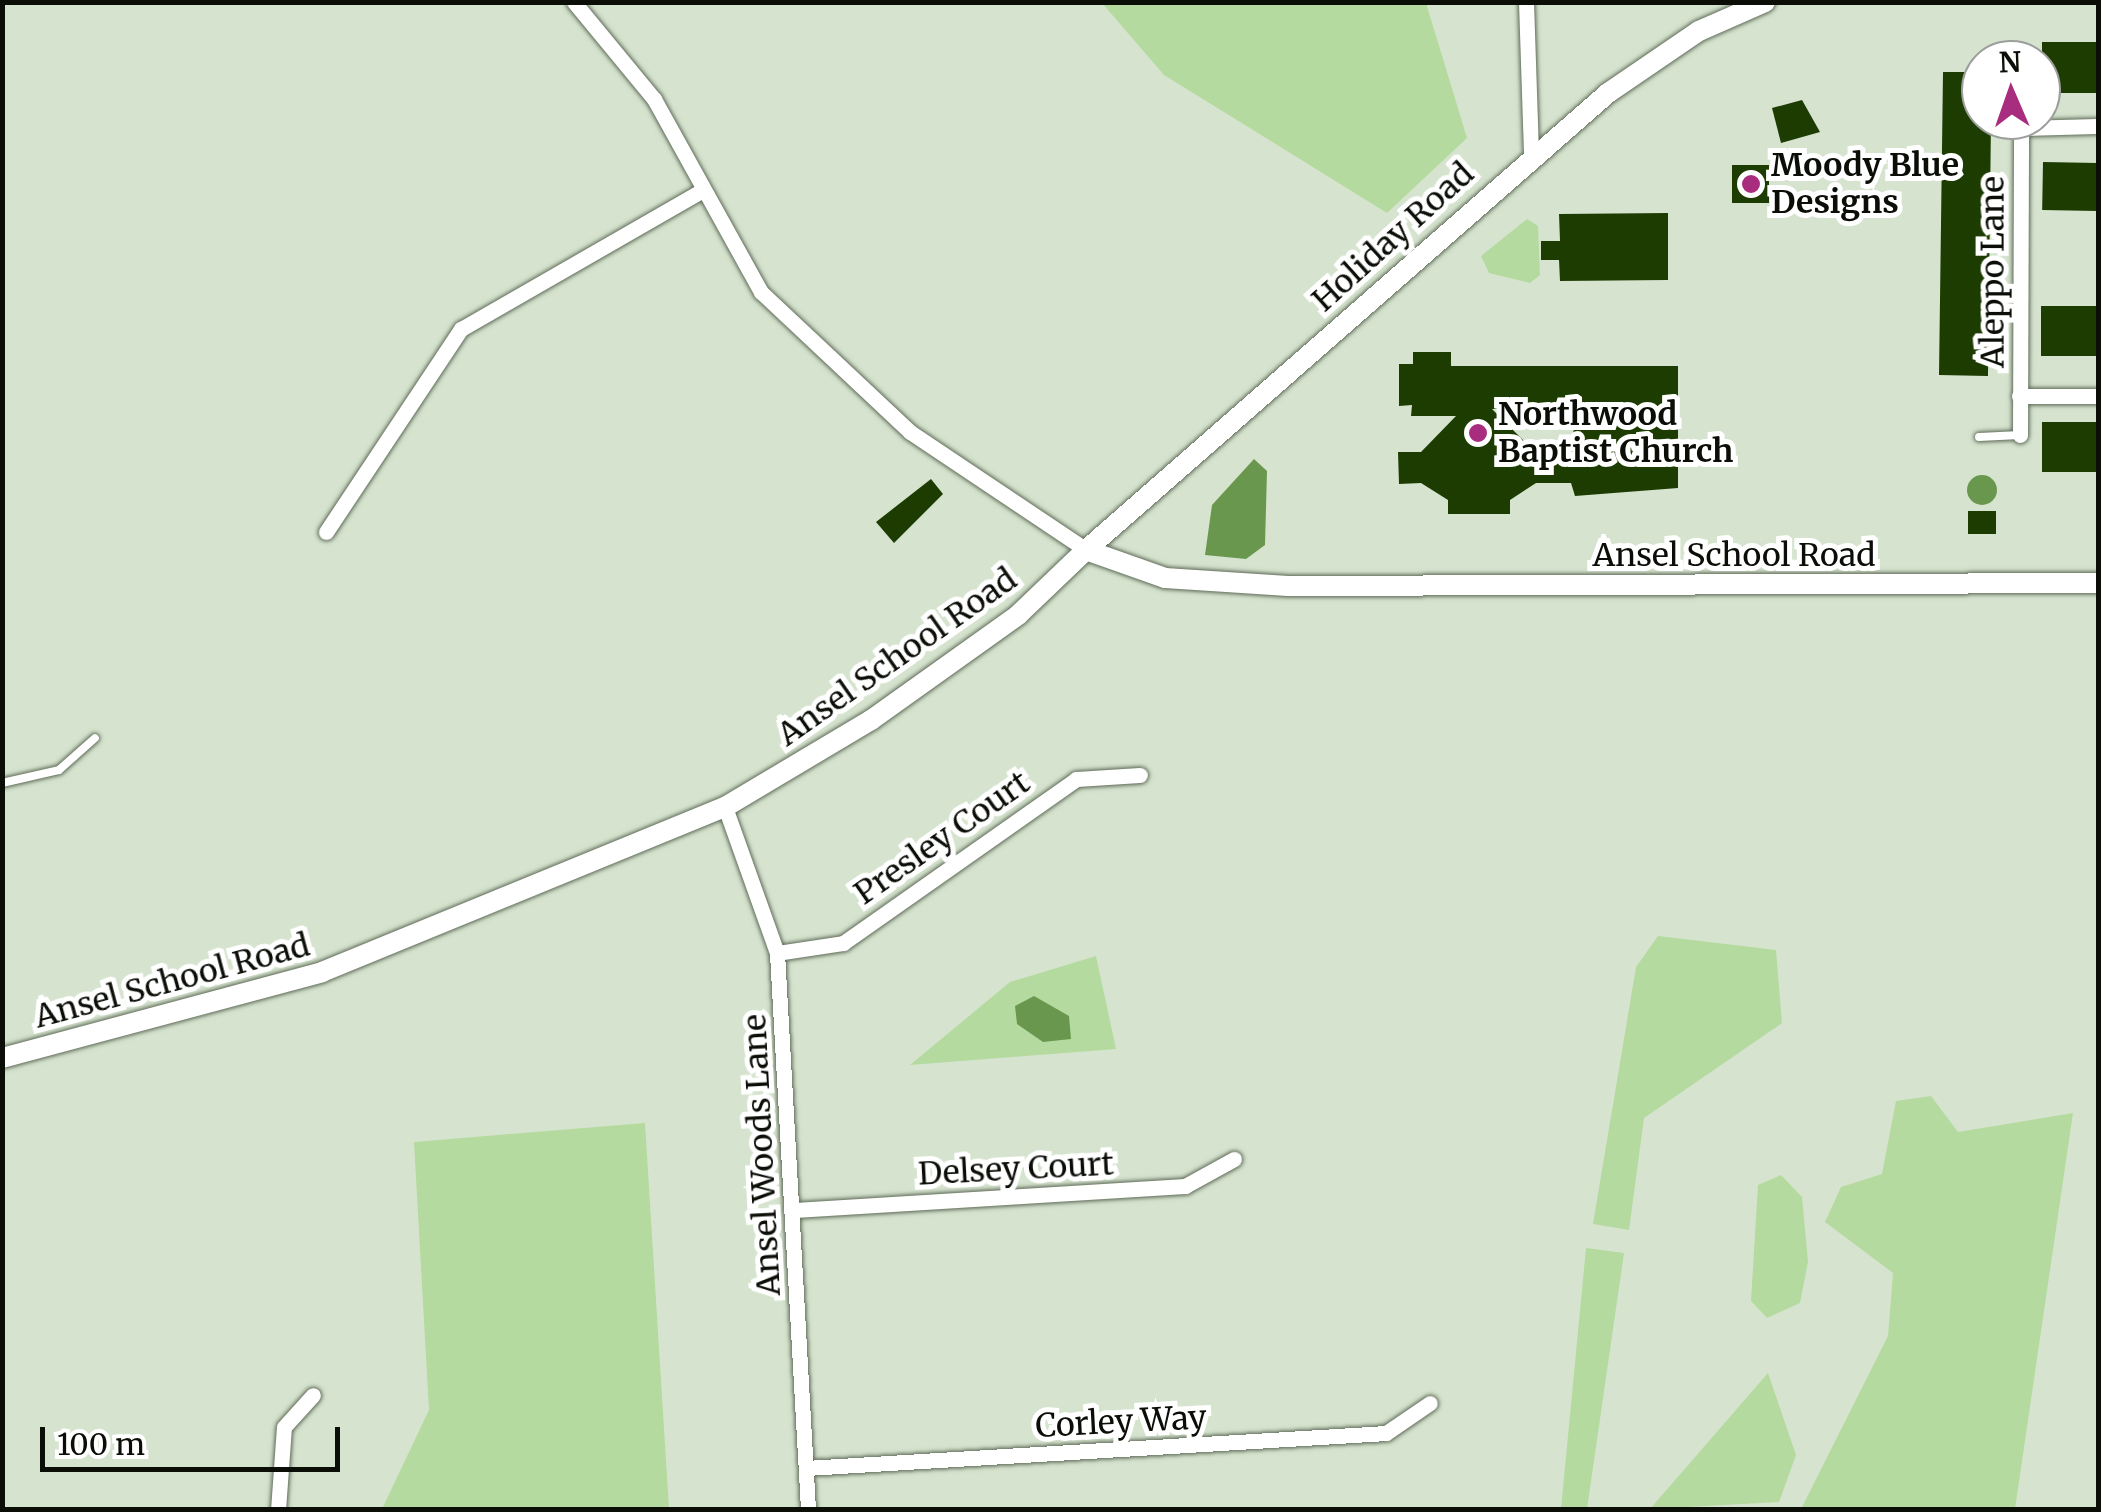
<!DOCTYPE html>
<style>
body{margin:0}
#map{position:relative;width:2101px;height:1512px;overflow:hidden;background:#d6e4cf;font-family:Merriweather,serif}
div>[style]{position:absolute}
.green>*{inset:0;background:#b4da9f}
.water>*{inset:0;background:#6a974e}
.round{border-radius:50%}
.building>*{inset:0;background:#1d3c02;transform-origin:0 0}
.roads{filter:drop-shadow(0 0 2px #5f6b58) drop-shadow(0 0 2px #5f6b58)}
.service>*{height:8px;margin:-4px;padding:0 4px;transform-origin:4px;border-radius:4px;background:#fff}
.minor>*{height:15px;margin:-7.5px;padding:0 7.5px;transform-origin:7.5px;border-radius:7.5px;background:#fff}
.tertiary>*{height:20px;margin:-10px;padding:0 10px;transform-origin:10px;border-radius:10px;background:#fff}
.dots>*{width:28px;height:28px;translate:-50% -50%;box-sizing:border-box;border:5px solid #fff;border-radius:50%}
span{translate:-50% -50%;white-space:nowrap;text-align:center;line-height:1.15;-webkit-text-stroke:10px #fff;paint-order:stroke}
.poi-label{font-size:32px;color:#0a0e07;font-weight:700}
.left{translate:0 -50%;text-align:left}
.street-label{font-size:32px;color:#0a0e07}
.frame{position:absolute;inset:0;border:5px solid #0a0e07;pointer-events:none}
.north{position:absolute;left:1961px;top:40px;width:100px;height:100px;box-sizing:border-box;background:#fff;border:2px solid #9d9f9c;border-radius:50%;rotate:358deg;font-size:28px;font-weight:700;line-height:40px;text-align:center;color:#0a0e07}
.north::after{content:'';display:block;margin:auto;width:35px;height:45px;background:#a92d7f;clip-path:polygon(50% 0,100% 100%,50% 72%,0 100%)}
.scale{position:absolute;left:40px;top:1427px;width:300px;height:45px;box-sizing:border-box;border:5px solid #0a0e07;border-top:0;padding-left:12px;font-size:30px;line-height:35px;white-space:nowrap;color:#0a0e07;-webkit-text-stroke:8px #fff;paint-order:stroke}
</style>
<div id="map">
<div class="green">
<i style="clip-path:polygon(1102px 3px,1426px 3px,1467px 138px,1387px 213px,1164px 75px)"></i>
<i style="clip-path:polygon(1527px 219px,1538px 226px,1540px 275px,1530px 283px,1489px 273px,1481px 256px)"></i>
<i style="clip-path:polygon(1658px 936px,1776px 950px,1782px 1023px,1644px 1118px,1629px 1230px,1593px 1224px,1636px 967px)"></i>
<i style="clip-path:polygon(1096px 956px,1116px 1049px,910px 1065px,1010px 982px)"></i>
<i style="clip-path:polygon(1931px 1096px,1958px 1132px,2073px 1113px,2015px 1509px,1801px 1509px,1888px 1336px,1893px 1273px,1825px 1222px,1841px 1187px,1882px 1174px,1896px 1101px)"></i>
<i style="clip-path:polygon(645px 1123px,669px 1509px,382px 1509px,429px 1410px,414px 1142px)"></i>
<i style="clip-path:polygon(1781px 1175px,1802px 1197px,1808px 1262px,1800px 1303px,1767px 1318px,1751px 1301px,1758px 1185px)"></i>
<i style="clip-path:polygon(1586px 1248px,1624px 1253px,1587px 1509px,1561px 1509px)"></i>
<i style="clip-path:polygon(1768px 1373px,1796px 1455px,1779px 1502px,1650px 1509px)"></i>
</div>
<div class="water">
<i style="clip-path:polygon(1254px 459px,1267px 471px,1265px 545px,1246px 559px,1205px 555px,1212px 505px)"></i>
<i class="round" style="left:1967px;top:475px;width:30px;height:30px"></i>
<i style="clip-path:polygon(1034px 996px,1069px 1016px,1071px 1039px,1043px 1042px,1017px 1024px,1015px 1006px)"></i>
</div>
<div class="building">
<i style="left:2042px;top:42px;width:56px;height:51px"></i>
<i style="clip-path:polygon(1943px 72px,1981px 72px,1981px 120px,1991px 120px,1988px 376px,1939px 375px)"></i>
<i style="clip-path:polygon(1802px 100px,1820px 132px,1781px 143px,1772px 108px)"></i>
<i style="left:2043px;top:162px;width:55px;height:48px;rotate:1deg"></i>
<i style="left:1769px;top:165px;width:38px;height:37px;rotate:90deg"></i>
<i style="clip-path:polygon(1668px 213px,1668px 280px,1560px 281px,1559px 260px,1541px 260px,1541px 241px,1560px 241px,1559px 214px)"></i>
<i style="left:2041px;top:306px;width:57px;height:50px"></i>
<i style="clip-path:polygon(evenodd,1413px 352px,1451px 352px,1451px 366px,1678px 366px,1678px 488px,1575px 496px,1571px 483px,1536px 483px,1510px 500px,1510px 514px,1448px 514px,1448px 500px,1421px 483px,1399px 484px,1398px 452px,1421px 452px,1456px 416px,1411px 416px,1412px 405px,1399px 406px,1399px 364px,1413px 364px,1413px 352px,1580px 408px,1571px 440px,1536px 453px,1492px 409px,1580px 408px)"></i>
<i style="left:2042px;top:422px;width:56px;height:50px"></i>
<i style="clip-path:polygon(931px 479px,943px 494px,894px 543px,876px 522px)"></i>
<i style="left:1968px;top:511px;width:28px;height:23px"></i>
</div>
<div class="roads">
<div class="service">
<i style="left:1979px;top:437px;width:41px;rotate:-2.8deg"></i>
<i style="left:2px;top:783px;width:58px;rotate:-12.8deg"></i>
<i style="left:59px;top:770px;width:48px;rotate:-41.6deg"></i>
</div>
<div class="minor">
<i style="left:574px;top:2px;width:126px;rotate:50.5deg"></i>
<i style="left:654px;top:99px;width:221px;rotate:61deg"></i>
<i style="left:761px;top:292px;width:204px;rotate:43.2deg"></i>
<i style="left:910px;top:432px;width:212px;rotate:33.8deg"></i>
<i style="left:1526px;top:2px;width:153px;rotate:88.1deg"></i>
<i style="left:2019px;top:396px;width:79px"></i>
<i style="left:2020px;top:435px;width:307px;rotate:-89.8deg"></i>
<i style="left:2021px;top:128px;width:77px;rotate:-1.5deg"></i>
<i style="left:326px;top:532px;width:244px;rotate:-56.4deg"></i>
<i style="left:461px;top:329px;width:275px;rotate:-29.9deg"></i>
<i style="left:725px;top:807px;width:155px;rotate:70.4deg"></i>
<i style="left:777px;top:953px;width:558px;rotate:86.81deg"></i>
<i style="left:777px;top:953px;width:67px;rotate:-8.6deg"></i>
<i style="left:843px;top:943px;width:285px;rotate:-35.1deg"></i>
<i style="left:1076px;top:779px;width:64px;rotate:-3.6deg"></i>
<i style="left:794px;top:1210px;width:392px;rotate:-3.5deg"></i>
<i style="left:1185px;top:1186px;width:56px;rotate:-28.9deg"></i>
<i style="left:806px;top:1468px;width:581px;rotate:-3.45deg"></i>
<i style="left:1386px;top:1433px;width:53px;rotate:-34.3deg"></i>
<i style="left:278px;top:1510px;width:83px;rotate:-85.9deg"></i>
<i style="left:284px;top:1427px;width:43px;rotate:-47.8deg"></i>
</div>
<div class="tertiary">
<i style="left:1086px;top:550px;width:694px;rotate:-41.2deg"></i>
<i style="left:1608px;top:93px;width:110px;rotate:-34.3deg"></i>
<i style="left:1699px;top:31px;width:72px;rotate:-23.7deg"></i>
<i style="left:2px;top:1058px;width:331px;rotate:-15deg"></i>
<i style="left:322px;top:972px;width:435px;rotate:-22.3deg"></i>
<i style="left:725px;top:807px;width:170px;rotate:-30.8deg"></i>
<i style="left:871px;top:720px;width:181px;rotate:-35.5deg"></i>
<i style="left:1018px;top:615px;width:94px;rotate:-43.7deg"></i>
<i style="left:1086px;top:550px;width:84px;rotate:19.5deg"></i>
<i style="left:1165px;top:578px;width:123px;rotate:3.7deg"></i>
<i style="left:1288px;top:586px;width:810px;rotate:-0.21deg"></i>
</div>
</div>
<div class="dots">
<i style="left:1751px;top:184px;background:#a92d7f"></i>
<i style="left:1478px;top:433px;background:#a92d7f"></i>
</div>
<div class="poi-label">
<span class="left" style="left:1771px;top:184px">Moody Blue<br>Designs</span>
<span class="left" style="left:1498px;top:433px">Northwood<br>Baptist Church</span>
</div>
<div class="street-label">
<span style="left:1393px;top:237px;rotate:-42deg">Holiday Road</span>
<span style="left:1993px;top:272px;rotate:-90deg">Aleppo Lane</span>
<span style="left:1734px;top:555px">Ansel School Road</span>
<span style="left:897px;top:657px;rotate:-35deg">Ansel School Road</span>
<span style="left:942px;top:838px;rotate:-35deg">Presley Court</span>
<span style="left:172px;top:981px;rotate:-15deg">Ansel School Road</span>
<span style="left:762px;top:1155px;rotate:-93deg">Ansel Woods Lane</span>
<span style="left:1016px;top:1169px;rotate:-3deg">Delsey Court</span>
<span style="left:1121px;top:1422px;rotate:-3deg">Corley Way</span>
</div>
<div class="frame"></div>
<div class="north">N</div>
<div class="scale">100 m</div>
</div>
